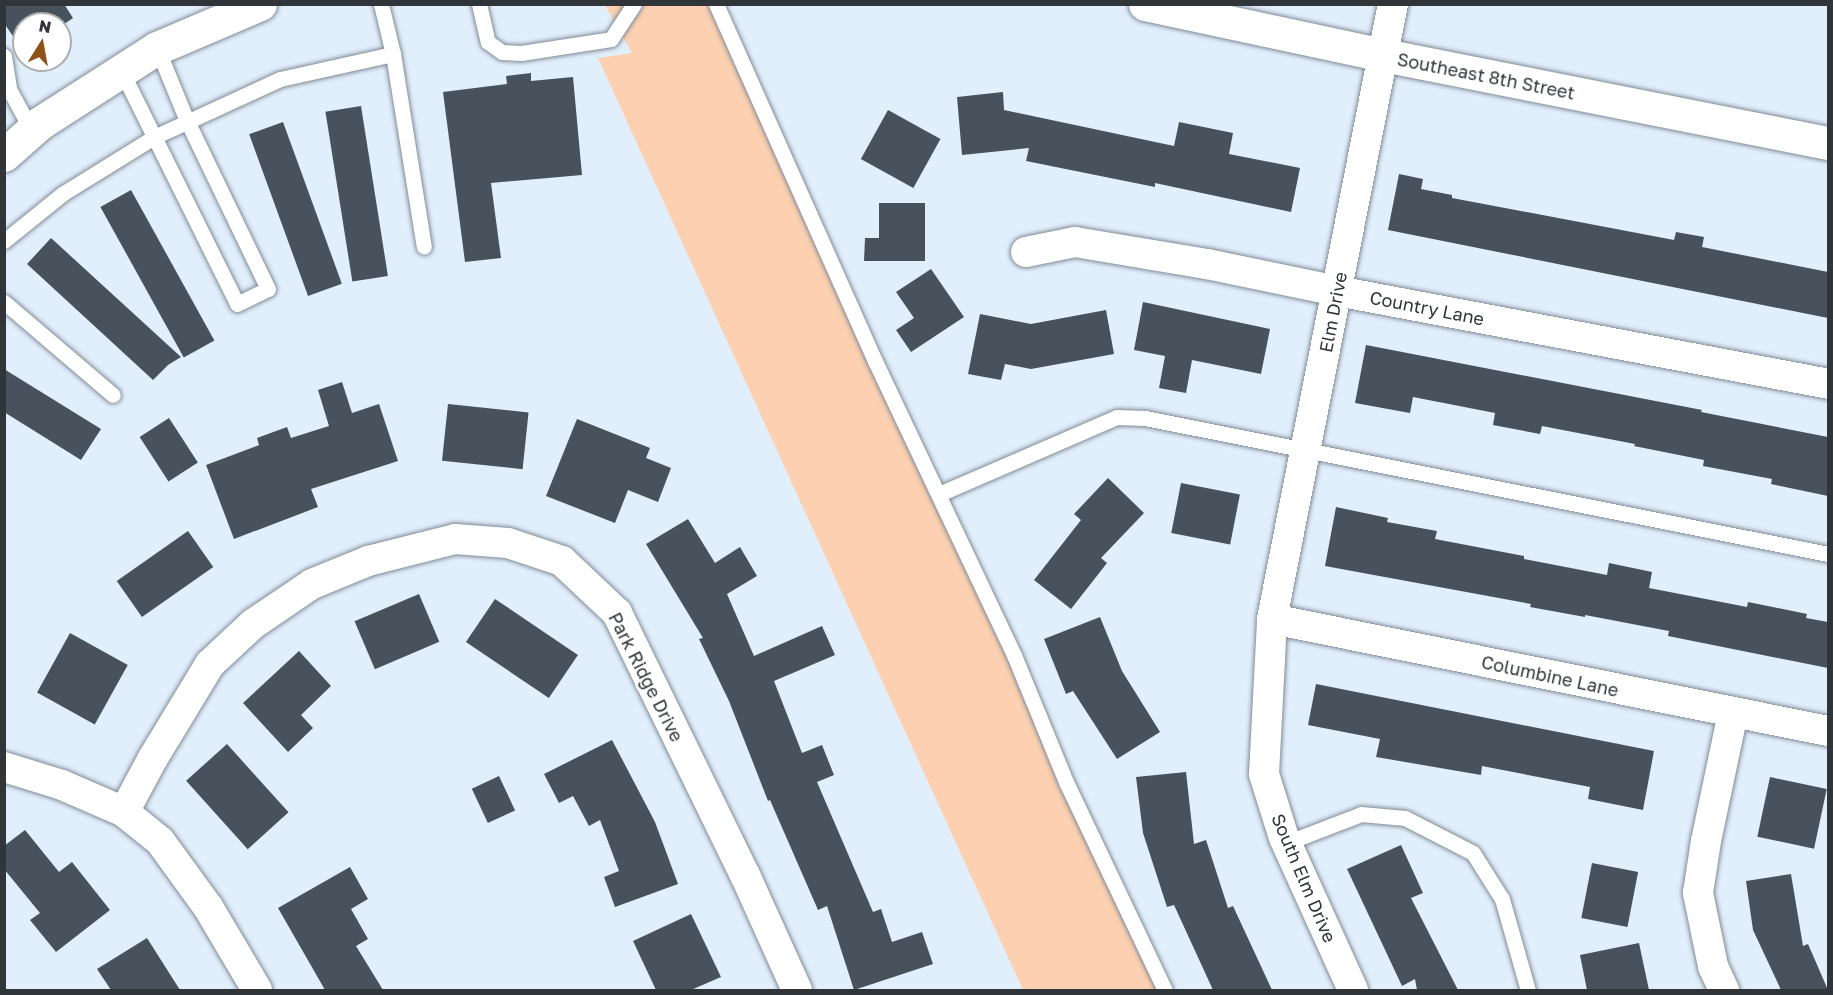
<!DOCTYPE html>
<style>
body{margin:0}
#map{position:relative;width:1833px;height:995px;overflow:hidden;background:#e1eefb;font-family:"Golos Text",sans-serif}
div>[style]{position:absolute}
.green>*{inset:0;background:#fcd0b0}
.building>*{inset:0;background:#48525d;transform-origin:0 0}
.roads{filter:drop-shadow(0 0 2px #808c97) drop-shadow(0 0 2px #808c97)}
.service>*{height:15px;margin:-7.5px;padding:0 7.5px;transform-origin:7.5px;border-radius:7.5px;background:#fff}
.minor>*{height:30px;margin:-15px;padding:0 15px;transform-origin:15px;border-radius:15px;background:#fff}
.tertiary>*{height:33px;margin:-16.5px;padding:0 16.5px;transform-origin:16.5px;border-radius:16.5px;background:#fff}
span{translate:-50% -50%;white-space:nowrap;text-align:center;line-height:1.15;-webkit-text-stroke:6px #fff;paint-order:stroke}
.street-label{font-size:18px;color:#30353a}
.frame{position:absolute;inset:0;border:6px solid #30353a;pointer-events:none}
.north{position:absolute;left:12px;top:12px;width:60px;height:60px;box-sizing:border-box;background:#fff;border:2px solid #acaeb0;border-radius:50%;rotate:11deg;font-size:16px;font-weight:700;line-height:24px;text-align:center;color:#30353a}
.north::after{content:'';display:block;margin:auto;width:21px;height:27px;background:#905119;clip-path:polygon(50% 0,100% 100%,50% 72%,0 100%)}
</style>
<div id="map">
<div class="green">
<i style="clip-path:polygon(605px 5px,724px 5px,1160px 990px,1023px 990px,598px 58px,632px 53px)"></i>
</div>
<div class="building">
<i style="clip-path:polygon(4px 4px,64px 4px,73px 18px,60px 27px,60px 24px,24px 24px,23px 51px,4px 23px)"></i>
<i style="clip-path:polygon(531px 73px,531px 81px,573px 77px,582px 175px,491px 183px,501px 258px,465px 262px,443px 92px,507px 84px,506px 76px)"></i>
<i style="clip-path:polygon(1003px 92px,1004px 110px,1174px 146px,1179px 122px,1233px 133px,1229px 154px,1300px 168px,1291px 212px,1155px 183px,1155px 187px,1026px 161px,1029px 148px,962px 155px,957px 97px)"></i>
<i style="left:361px;top:106px;width:172px;height:36px;rotate:81deg"></i>
<i style="left:888px;top:110px;width:60px;height:56px;rotate:29deg"></i>
<i style="left:283px;top:122px;width:172px;height:36px;rotate:70deg"></i>
<i style="clip-path:polygon(1399px 174px,1423px 179px,1421px 189px,1452px 195px,1452px 198px,1674px 240px,1676px 232px,1704px 237px,1702px 247px,1828px 272px,1828px 318px,1388px 230px)"></i>
<i style="left:131px;top:190px;width:172px;height:35px;rotate:61deg"></i>
<i style="clip-path:polygon(879px 203px,925px 203px,925px 261px,864px 261px,865px 238px,879px 238px)"></i>
<i style="clip-path:polygon(51px 238px,181px 357px,168px 365px,153px 380px,27px 264px)"></i>
<i style="clip-path:polygon(931px 269px,964px 317px,911px 352px,896px 330px,914px 318px,896px 292px)"></i>
<i style="clip-path:polygon(1143px 302px,1270px 329px,1261px 374px,1192px 360px,1186px 393px,1159px 388px,1165px 356px,1134px 350px)"></i>
<i style="clip-path:polygon(1106px 310px,1114px 354px,1031px 369px,1005px 364px,1001px 380px,968px 374px,980px 314px,1031px 324px)"></i>
<i style="clip-path:polygon(1366px 345px,1702px 410px,1701px 412px,1828px 437px,1828px 496px,1771px 484px,1772px 479px,1703px 466px,1704px 460px,1634px 446px,1635px 444px,1542px 426px,1540px 434px,1493px 425px,1495px 413px,1413px 397px,1410px 413px,1355px 403px)"></i>
<i style="clip-path:polygon(4px 369px,101px 429px,81px 460px,4px 412px)"></i>
<i style="clip-path:polygon(342px 382px,352px 413px,379px 404px,398px 461px,311px 489px,318px 507px,234px 539px,206px 465px,259px 445px,257px 438px,287px 427px,291px 438px,329px 426px,318px 390px)"></i>
<i style="left:448px;top:404px;width:81px;height:57px;rotate:6deg"></i>
<i style="left:169px;top:418px;width:53px;height:35px;rotate:57deg"></i>
<i style="clip-path:polygon(577px 419px,650px 448px,646px 458px,671px 468px,658px 502px,628px 490px,615px 523px,546px 496px)"></i>
<i style="clip-path:polygon(1108px 478px,1144px 513px,1101px 558px,1107px 563px,1071px 609px,1034px 580px,1081px 520px,1074px 514px)"></i>
<i style="left:1181px;top:483px;width:60px;height:51px;rotate:11deg"></i>
<i style="clip-path:polygon(1336px 507px,1388px 518px,1387px 522px,1437px 531px,1435px 539px,1524px 556px,1524px 559px,1607px 575px,1609px 563px,1652px 572px,1649px 588px,1747px 607px,1748px 602px,1807px 614px,1806px 618px,1828px 622px,1828px 668px,1668px 636px,1669px 631px,1585px 615px,1585px 617px,1530px 607px,1531px 604px,1325px 566px)"></i>
<i style="clip-path:polygon(688px 519px,715px 563px,740px 547px,757px 576px,727px 594px,754px 656px,822px 626px,835px 655px,774px 681px,802px 753px,822px 745px,834px 775px,817px 782px,873px 912px,881px 909px,892px 942px,922px 932px,933px 964px,854px 990px,827px 906px,818px 910px,770px 800px,768px 801px,729px 701px,699px 639px,703px 638px,646px 544px)"></i>
<i style="left:188px;top:531px;width:44px;height:87px;rotate:55deg"></i>
<i style="left:419px;top:594px;width:52px;height:70px;rotate:67deg"></i>
<i style="left:495px;top:599px;width:100px;height:52px;rotate:34deg"></i>
<i style="clip-path:polygon(1100px 617px,1122px 671px,1160px 732px,1117px 759px,1073px 691px,1066px 694px,1044px 639px)"></i>
<i style="left:70px;top:633px;width:66px;height:68px;rotate:29deg"></i>
<i style="clip-path:polygon(299px 651px,331px 686px,301px 715px,313px 728px,288px 752px,243px 703px)"></i>
<i style="clip-path:polygon(1316px 684px,1654px 751px,1643px 810px,1588px 799px,1590px 787px,1482px 766px,1481px 775px,1376px 757px,1380px 739px,1308px 725px)"></i>
<i style="clip-path:polygon(612px 740px,655px 822px,678px 884px,615px 907px,604px 877px,619px 871px,600px 820px,589px 826px,573px 796px,559px 803px,544px 774px)"></i>
<i style="left:227px;top:744px;width:92px;height:55px;rotate:48deg"></i>
<i style="clip-path:polygon(1186px 772px,1194px 844px,1206px 840px,1228px 908px,1233px 906px,1272px 990px,1213px 990px,1174px 905px,1167px 907px,1143px 833px,1136px 777px)"></i>
<i style="left:499px;top:776px;width:38px;height:30px;rotate:65deg"></i>
<i style="left:1770px;top:777px;width:58px;height:61px;rotate:12deg"></i>
<i style="clip-path:polygon(25px 830px,59px 872px,72px 862px,110px 910px,56px 952px,30px 920px,40px 913px,4px 869px,4px 846px)"></i>
<i style="clip-path:polygon(1401px 845px,1423px 893px,1411px 898px,1458px 990px,1417px 990px,1415px 979px,1402px 986px,1347px 869px)"></i>
<i style="left:1592px;top:863px;width:47px;height:56px;rotate:11deg"></i>
<i style="clip-path:polygon(350px 867px,368px 899px,351px 909px,368px 939px,356px 946px,383px 990px,325px 990px,278px 908px)"></i>
<i style="clip-path:polygon(1791px 874px,1803px 946px,1808px 944px,1828px 990px,1781px 990px,1753px 930px,1746px 881px)"></i>
<i style="clip-path:polygon(691px 914px,721px 977px,691px 990px,656px 990px,633px 941px)"></i>
<i style="clip-path:polygon(147px 938px,180px 990px,111px 990px,97px 969px)"></i>
<i style="clip-path:polygon(1639px 943px,1649px 990px,1587px 990px,1580px 955px)"></i>
</div>
<div class="roads">
<div class="service">
<i style="left:479px;top:4px;width:39px;rotate:77deg"></i>
<i style="left:488px;top:42px;width:17px;rotate:36deg"></i>
<i style="left:502px;top:52px;width:19px;rotate:3deg"></i>
<i style="left:521px;top:53px;width:91px;rotate:-8.8deg"></i>
<i style="left:611px;top:39px;width:42px;rotate:-56.7deg"></i>
<i style="left:716px;top:4px;width:391px;rotate:66deg"></i>
<i style="left:875px;top:361px;width:325px;rotate:64.7deg"></i>
<i style="left:1014px;top:655px;width:139px;rotate:67.7deg"></i>
<i style="left:1067px;top:784px;width:228px;rotate:64.6deg"></i>
<i style="left:393px;top:54px;width:195px;rotate:80.9deg"></i>
<i style="left:4px;top:56px;width:33px;rotate:81deg"></i>
<i style="left:9px;top:89px;width:48px;rotate:61.3deg"></i>
<i style="left:121px;top:70px;width:261px;rotate:63.6deg"></i>
<i style="left:237px;top:304px;width:34px;rotate:-26deg"></i>
<i style="left:268px;top:289px;width:187px;rotate:-115.7deg"></i>
<i style="left:187px;top:121px;width:79px;rotate:-112.3deg"></i>
<i style="left:4px;top:241px;width:75px;rotate:-39deg"></i>
<i style="left:62px;top:194px;width:108px;rotate:-31.8deg"></i>
<i style="left:154px;top:137px;width:139px;rotate:-24.7deg"></i>
<i style="left:280px;top:79px;width:116px;rotate:-12.5deg"></i>
<i style="left:393px;top:54px;width:51px;rotate:-103.5deg"></i>
<i style="left:4px;top:302px;width:143px;rotate:40.5deg"></i>
<i style="left:939px;top:494px;width:194px;rotate:-23.4deg"></i>
<i style="left:1117px;top:417px;width:28px;rotate:2deg"></i>
<i style="left:1145px;top:418px;width:696px;rotate:11.26deg"></i>
<i style="left:1286px;top:843px;width:80px;rotate:-21.1deg"></i>
<i style="left:1361px;top:814px;width:44px;rotate:5.2deg"></i>
<i style="left:1405px;top:818px;width:76px;rotate:27.2deg"></i>
<i style="left:1473px;top:853px;width:54px;rotate:57.8deg"></i>
<i style="left:1502px;top:899px;width:95px;rotate:74.1deg"></i>
</div>
<div class="minor">
<i style="left:1026px;top:252px;width:50px;rotate:-11.5deg"></i>
<i style="left:1075px;top:242px;width:134px;rotate:9.5deg"></i>
<i style="left:1207px;top:264px;width:133px;rotate:11.7deg"></i>
<i style="left:1337px;top:291px;width:500px;rotate:10.7deg"></i>
<i style="left:1272px;top:619px;width:567px;rotate:11.39deg"></i>
<i style="left:4px;top:767px;width:61px;rotate:17.2deg"></i>
<i style="left:62px;top:785px;width:68px;rotate:23.5deg"></i>
<i style="left:124px;top:812px;width:46px;rotate:38.9deg"></i>
<i style="left:160px;top:841px;width:82px;rotate:54deg"></i>
<i style="left:208px;top:907px;width:96px;rotate:59.4deg"></i>
<i style="left:124px;top:812px;width:61px;rotate:-61.8deg"></i>
<i style="left:153px;top:758px;width:110px;rotate:-58.8deg"></i>
<i style="left:210px;top:664px;width:59px;rotate:-42.9deg"></i>
<i style="left:253px;top:624px;width:71px;rotate:-34.1deg"></i>
<i style="left:312px;top:584px;width:61px;rotate:-22.3deg"></i>
<i style="left:368px;top:561px;width:90px;rotate:-14.2deg"></i>
<i style="left:455px;top:539px;width:53px;rotate:4.3deg"></i>
<i style="left:508px;top:543px;width:57px;rotate:18.4deg"></i>
<i style="left:562px;top:561px;width:76px;rotate:43.4deg"></i>
<i style="left:617px;top:613px;width:292px;rotate:64deg"></i>
<i style="left:745px;top:875px;width:126px;rotate:65.7deg"></i>
<i style="left:1353px;top:990px;width:167px;rotate:-114.4deg"></i>
<i style="left:1284px;top:838px;width:67px;rotate:-107.4deg"></i>
<i style="left:1264px;top:774px;width:155px;rotate:-87deg"></i>
<i style="left:1272px;top:619px;width:627px;rotate:-78.87deg"></i>
<i style="left:1724px;top:990px;width:26px;rotate:-115deg"></i>
<i style="left:1713px;top:966px;width:75px;rotate:-101.6deg"></i>
<i style="left:1698px;top:893px;width:53px;rotate:-81.3deg"></i>
<i style="left:1706px;top:841px;width:131px;rotate:-78.1deg"></i>
</div>
<div class="tertiary">
<i style="left:1145px;top:4px;width:243px;rotate:12.1deg"></i>
<i style="left:1383px;top:55px;width:454px;rotate:11.2deg"></i>
<i style="left:4px;top:155px;width:48px;rotate:-41.6deg"></i>
<i style="left:40px;top:123px;width:139px;rotate:-32.7deg"></i>
<i style="left:157px;top:48px;width:112px;rotate:-23.1deg"></i>
</div>
</div>
<div class="street-label">
<span style="left:1486px;top:76px;rotate:11deg">Southeast 8th Street</span>
<span style="left:1427px;top:308px;rotate:11deg">Country Lane</span>
<span style="left:1333px;top:312px;rotate:-79deg">Elm Drive</span>
<span style="left:1550px;top:676px;rotate:12deg">Columbine Lane</span>
<span style="left:646px;top:677px;rotate:63deg">Park Ridge Drive</span>
<span style="left:1304px;top:878px;rotate:67deg">South Elm Drive</span>
</div>
<div class="frame"></div>
<div class="north">N</div>
</div>
